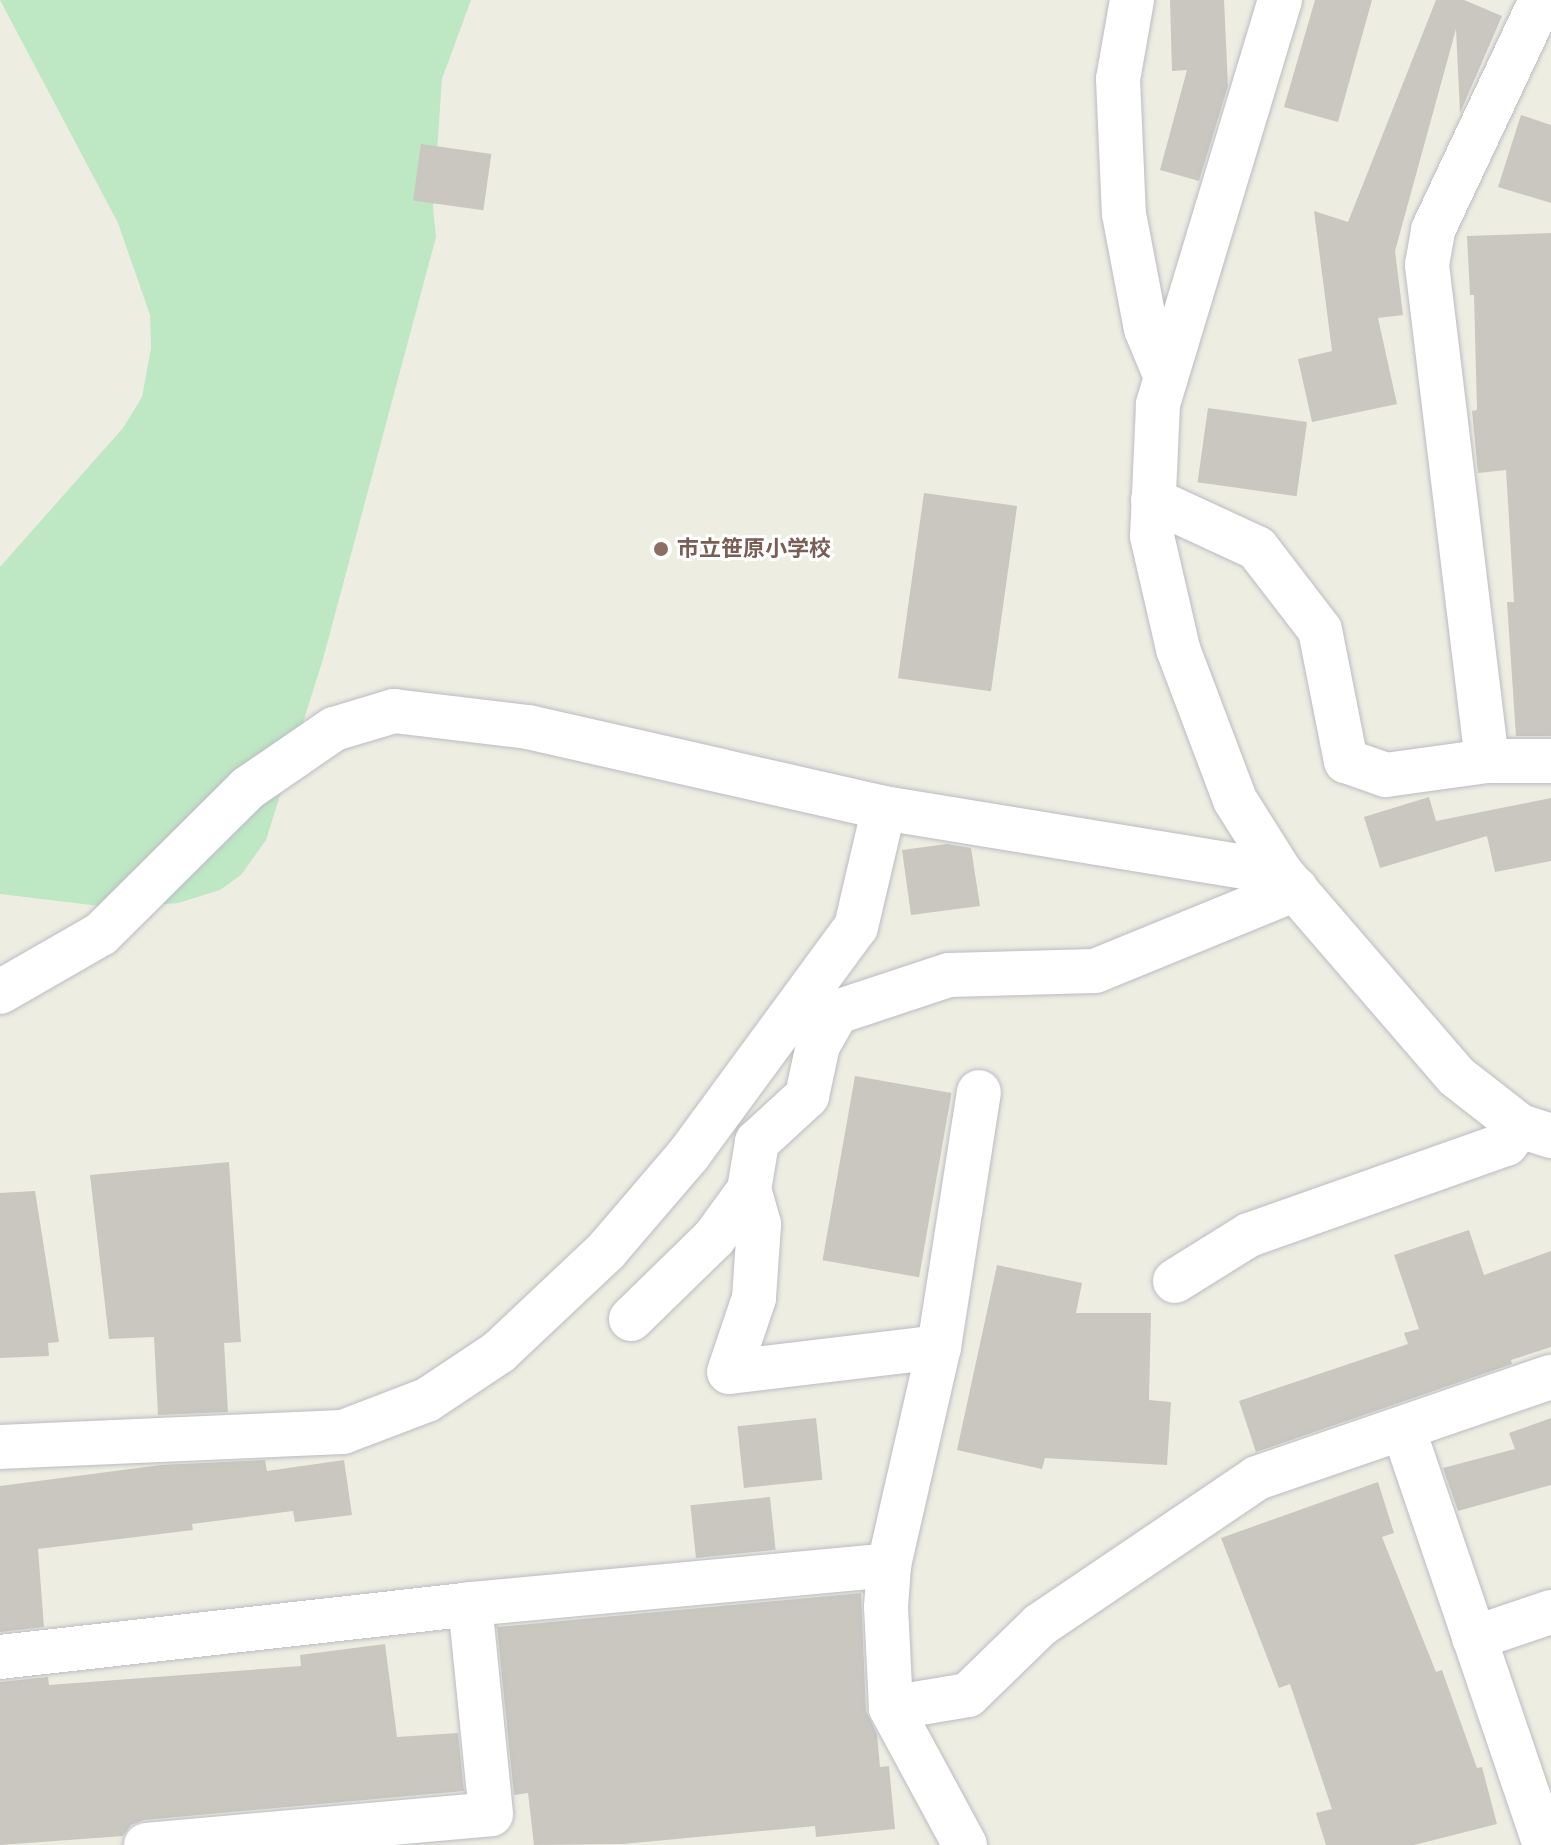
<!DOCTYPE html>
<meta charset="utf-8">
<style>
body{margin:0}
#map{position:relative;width:1551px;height:1845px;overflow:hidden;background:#eeede2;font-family:Roboto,"Noto Sans JP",sans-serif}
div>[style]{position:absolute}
.green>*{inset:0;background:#bee7c3}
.building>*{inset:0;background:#c9c7c0;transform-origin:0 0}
.roads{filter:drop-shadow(0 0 2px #babcc2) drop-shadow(0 0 2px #babcc2)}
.street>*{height:44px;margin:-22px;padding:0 22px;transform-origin:22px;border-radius:22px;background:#fff}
.dots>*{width:22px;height:22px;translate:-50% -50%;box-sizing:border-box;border:4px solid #fff;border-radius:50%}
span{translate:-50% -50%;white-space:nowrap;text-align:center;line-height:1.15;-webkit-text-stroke:6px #fff;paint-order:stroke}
.education-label{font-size:22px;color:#785e54;font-weight:700}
.left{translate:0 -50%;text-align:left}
</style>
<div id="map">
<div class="green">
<i style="clip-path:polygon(0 0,471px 0,442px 79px,433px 208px,436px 237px,323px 659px,266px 840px,241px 875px,220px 890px,178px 903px,116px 908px,0 894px,0 567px,123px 428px,142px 397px,151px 348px,150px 315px,118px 223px)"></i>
</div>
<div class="building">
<i style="clip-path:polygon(1170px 0,1224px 0,1228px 86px,1199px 181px,1160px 170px,1187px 70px,1172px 71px)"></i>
<i style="clip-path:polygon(1315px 0,1372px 0,1338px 122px,1284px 107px)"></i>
<i style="clip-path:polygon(1436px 0,1464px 0,1502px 16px,1460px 113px,1456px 29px,1395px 251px,1403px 315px,1378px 318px,1397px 404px,1312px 422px,1298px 359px,1332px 351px,1314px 211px,1348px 222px)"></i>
<i style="clip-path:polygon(1521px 115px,1551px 125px,1551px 203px,1498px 187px)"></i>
<i style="left:421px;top:144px;width:71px;height:57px;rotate:8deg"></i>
<i style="clip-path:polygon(1551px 233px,1551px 736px,1516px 736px,1507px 602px,1514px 602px,1506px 470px,1478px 473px,1472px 411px,1477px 410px,1474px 295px,1470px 295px,1467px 236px)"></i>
<i style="left:1208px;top:408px;width:100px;height:75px;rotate:8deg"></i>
<i style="left:924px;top:493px;width:94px;height:187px;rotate:8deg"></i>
<i style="clip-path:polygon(1429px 797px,1436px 821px,1551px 798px,1551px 861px,1495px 872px,1487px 836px,1380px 868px,1364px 817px)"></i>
<i style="clip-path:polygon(947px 844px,971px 848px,980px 906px,911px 915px,902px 850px)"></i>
<i style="left:855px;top:1076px;width:98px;height:187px;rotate:10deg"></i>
<i style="clip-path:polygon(229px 1162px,241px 1342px,224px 1343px,228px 1412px,158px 1415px,154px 1337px,109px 1339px,90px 1175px)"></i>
<i style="clip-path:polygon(35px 1191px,59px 1342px,48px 1343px,49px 1356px,0 1358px,0 1193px)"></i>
<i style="clip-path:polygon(1469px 1230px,1484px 1275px,1551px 1251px,1551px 1347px,1511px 1360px,1512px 1364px,1256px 1452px,1239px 1401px,1408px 1344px,1404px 1333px,1419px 1329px,1394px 1255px)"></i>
<i style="clip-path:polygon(997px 1265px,1082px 1283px,1076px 1313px,1151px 1313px,1149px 1400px,1171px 1402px,1167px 1465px,1045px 1458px,1042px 1469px,957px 1450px)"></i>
<i style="left:816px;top:1418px;width:62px;height:79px;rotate:84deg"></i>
<i style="clip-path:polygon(1551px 1418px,1551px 1485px,1458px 1511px,1443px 1468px,1515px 1449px,1509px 1433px)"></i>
<i style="clip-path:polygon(265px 1460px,267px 1471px,344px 1460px,352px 1515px,295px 1522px,293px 1511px,192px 1524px,193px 1530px,38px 1549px,44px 1627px,0 1632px,0 1486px,161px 1465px)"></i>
<i style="clip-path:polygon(1378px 1482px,1394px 1533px,1382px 1537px,1436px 1672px,1442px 1670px,1477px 1768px,1482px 1767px,1497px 1824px,1414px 1845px,1326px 1845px,1316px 1813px,1332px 1809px,1290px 1684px,1279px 1688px,1221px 1538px)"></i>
<i style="left:770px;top:1497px;width:53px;height:80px;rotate:84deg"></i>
<i style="clip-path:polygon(861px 1593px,866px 1711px,877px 1734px,880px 1767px,889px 1766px,895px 1829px,816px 1837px,815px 1826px,623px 1844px,534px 1845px,528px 1793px,514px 1795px,497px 1627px)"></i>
<i style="clip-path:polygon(385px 1644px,397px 1737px,458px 1733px,464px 1791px,144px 1820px,131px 1825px,123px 1836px,0 1845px,0 1682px,48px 1677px,49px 1685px,301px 1666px,300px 1655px)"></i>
</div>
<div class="roads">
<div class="street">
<i style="left:1132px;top:0;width:80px;rotate:100deg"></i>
<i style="left:1118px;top:79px;width:135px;rotate:87.5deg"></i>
<i style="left:1124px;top:214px;width:117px;rotate:79.2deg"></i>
<i style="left:1146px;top:329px;width:52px;rotate:67.4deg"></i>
<i style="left:1280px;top:0;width:423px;rotate:106.8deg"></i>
<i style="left:1158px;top:405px;width:131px;rotate:92.6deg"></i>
<i style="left:1152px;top:536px;width:116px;rotate:77deg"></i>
<i style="left:1178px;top:649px;width:161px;rotate:69.3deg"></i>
<i style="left:1235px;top:800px;width:86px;rotate:57.8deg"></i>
<i style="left:1281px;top:873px;width:268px;rotate:49.2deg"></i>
<i style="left:1456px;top:1076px;width:81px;rotate:38deg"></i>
<i style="left:1520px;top:1126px;width:33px;rotate:18deg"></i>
<i style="left:1153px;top:500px;width:115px;rotate:24.8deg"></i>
<i style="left:1257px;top:548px;width:103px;rotate:52.5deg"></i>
<i style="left:1320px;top:630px;width:134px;rotate:78.8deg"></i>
<i style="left:1346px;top:761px;width:42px;rotate:19.3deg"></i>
<i style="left:1386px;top:775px;width:102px;rotate:-7.9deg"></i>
<i style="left:1487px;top:761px;width:500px;rotate:-96.9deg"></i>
<i style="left:1427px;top:265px;width:36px;rotate:-80deg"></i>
<i style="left:1433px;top:230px;width:254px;rotate:-64.8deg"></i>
<i style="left:1487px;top:761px;width:64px"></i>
<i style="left:0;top:992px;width:116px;rotate:-29.9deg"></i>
<i style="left:101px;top:934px;width:207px;rotate:-44.8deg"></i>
<i style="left:248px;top:788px;width:104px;rotate:-34.5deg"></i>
<i style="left:334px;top:729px;width:63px;rotate:-16.7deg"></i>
<i style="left:394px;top:711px;width:135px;rotate:6.8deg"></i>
<i style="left:528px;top:727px;width:365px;rotate:12.8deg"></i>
<i style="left:884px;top:808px;width:402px;rotate:9.3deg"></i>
<i style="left:1175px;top:1281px;width:87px;rotate:-31.9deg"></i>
<i style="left:1249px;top:1235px;width:273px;rotate:-19.5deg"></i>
<i style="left:1506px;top:1144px;width:23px;rotate:-52deg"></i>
<i style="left:631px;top:1319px;width:116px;rotate:-44.3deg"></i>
<i style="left:714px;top:1238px;width:59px;rotate:-53.9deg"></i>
<i style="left:939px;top:1347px;width:211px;rotate:173.2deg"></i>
<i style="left:729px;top:1372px;width:78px;rotate:-71.3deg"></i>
<i style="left:754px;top:1298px;width:74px;rotate:-86.1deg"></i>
<i style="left:759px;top:1224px;width:35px;rotate:-106deg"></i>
<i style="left:749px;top:1190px;width:49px;rotate:-80.5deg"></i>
<i style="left:757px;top:1142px;width:68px;rotate:-42.6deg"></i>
<i style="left:807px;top:1096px;width:52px;rotate:-77.8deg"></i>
<i style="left:818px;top:1045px;width:38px;rotate:-60deg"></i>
<i style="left:837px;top:1012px;width:118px;rotate:-18.3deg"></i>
<i style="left:949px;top:975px;width:146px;rotate:-1.6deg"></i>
<i style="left:1095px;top:971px;width:217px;rotate:-22.2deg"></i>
<i style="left:1404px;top:1431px;width:437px;rotate:71.2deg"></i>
<i style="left:0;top:1447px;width:343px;rotate:-2.5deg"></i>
<i style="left:343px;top:1432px;width:90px;rotate:-20.9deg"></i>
<i style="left:427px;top:1400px;width:87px;rotate:-33.7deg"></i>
<i style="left:499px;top:1352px;width:147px;rotate:-43.3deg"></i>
<i style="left:606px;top:1251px;width:128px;rotate:-49.4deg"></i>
<i style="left:689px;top:1154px;width:282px;rotate:-53.7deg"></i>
<i style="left:856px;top:927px;width:122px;rotate:-76.8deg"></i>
<i style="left:1474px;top:1638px;width:81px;rotate:-18.7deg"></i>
<i style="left:0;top:1657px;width:473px;rotate:-6.4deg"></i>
<i style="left:470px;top:1604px;width:421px;rotate:-5.3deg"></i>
<i style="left:891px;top:1708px;width:78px;rotate:-9.6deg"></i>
<i style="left:968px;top:1695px;width:100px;rotate:-44.2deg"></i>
<i style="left:1040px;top:1625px;width:262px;rotate:-34.1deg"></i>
<i style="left:1257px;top:1478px;width:311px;rotate:-19deg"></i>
<i style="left:146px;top:1845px;width:346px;rotate:-5.1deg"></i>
<i style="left:491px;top:1814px;width:211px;rotate:-95.7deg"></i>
<i style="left:965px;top:1845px;width:156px;rotate:-118.4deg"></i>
<i style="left:891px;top:1708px;width:101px;rotate:-92.8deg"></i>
<i style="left:886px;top:1607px;width:42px;rotate:-85.9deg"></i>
<i style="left:889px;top:1565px;width:224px;rotate:-77.1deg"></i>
<i style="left:939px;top:1347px;width:258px;rotate:-81.1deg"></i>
</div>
</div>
<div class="dots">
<i style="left:661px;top:549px;background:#8d6e63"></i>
</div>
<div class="education-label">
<span class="left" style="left:677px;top:549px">市立笹原小学校</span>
</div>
</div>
